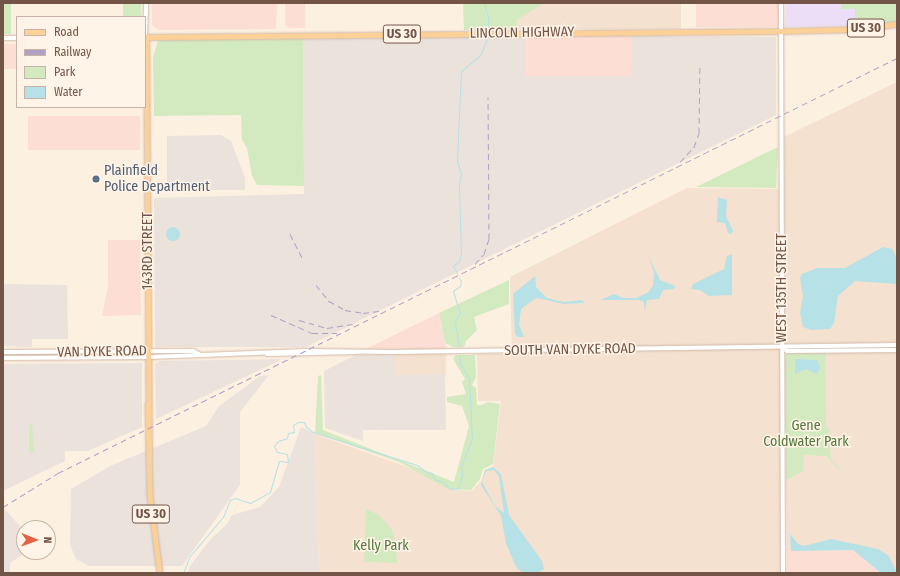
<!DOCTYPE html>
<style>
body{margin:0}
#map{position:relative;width:900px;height:576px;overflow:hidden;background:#fcf0e1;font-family:"Fira Sans Condensed",sans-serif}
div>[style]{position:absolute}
.residential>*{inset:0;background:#f4e1cf;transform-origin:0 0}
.commercial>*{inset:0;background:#fdded4;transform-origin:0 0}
.industrial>*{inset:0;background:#ebe2dc}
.education>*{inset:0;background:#eddef8}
.green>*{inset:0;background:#d3eac0;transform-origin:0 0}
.water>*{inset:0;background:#b6e1e6}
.round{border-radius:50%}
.stream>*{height:1px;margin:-0.5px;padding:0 0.5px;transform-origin:0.5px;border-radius:0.5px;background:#b6e1e6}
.roads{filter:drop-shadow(0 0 1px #d2b8a8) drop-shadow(0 0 1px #d2b8a8)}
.secondary>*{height:4px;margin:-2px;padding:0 2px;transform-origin:2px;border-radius:2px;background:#fff}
.primary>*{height:4.5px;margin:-2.25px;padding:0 2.25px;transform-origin:2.25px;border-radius:2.25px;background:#fcd198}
.rail>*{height:1px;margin-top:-0.5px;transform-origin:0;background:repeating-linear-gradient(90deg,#b2a0c5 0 6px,transparent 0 10px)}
.dots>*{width:11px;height:11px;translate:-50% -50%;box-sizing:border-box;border:2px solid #fff4e7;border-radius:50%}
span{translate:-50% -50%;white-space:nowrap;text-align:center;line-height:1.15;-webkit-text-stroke:3px #fff4e7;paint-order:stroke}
.shield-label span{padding:1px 3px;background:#fff4e7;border:1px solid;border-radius:3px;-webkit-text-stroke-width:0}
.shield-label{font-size:13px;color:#735548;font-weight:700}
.street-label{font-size:14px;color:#735548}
.service-label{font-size:14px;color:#4e5e75}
.left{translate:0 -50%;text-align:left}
.park-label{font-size:14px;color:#547940}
.frame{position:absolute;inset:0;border:4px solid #735548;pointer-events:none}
.legend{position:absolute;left:16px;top:16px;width:130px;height:92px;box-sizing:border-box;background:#fff4e7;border:1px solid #c7b4a7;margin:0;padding:5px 7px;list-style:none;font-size:12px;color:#735548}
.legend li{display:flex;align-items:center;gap:8px;height:20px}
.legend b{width:20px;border:1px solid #c7b4a7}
.north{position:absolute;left:16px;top:520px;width:40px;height:40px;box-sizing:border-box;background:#fff4e7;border:1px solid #c7b4a7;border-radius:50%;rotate:91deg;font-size:11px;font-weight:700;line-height:16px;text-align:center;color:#735548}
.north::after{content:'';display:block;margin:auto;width:14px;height:18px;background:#e86044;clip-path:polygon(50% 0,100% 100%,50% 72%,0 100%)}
</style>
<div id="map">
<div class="residential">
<i style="left:517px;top:3px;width:164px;height:26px"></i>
<i style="clip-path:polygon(897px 82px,897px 343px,785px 344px,784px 137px)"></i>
<i style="clip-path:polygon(687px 188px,780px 189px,781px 573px,319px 573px,315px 434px,399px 464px,426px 475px,448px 489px,472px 491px,481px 481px,485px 470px,493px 467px,501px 401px,478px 401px,477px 354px,512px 354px,510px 277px)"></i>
<i style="clip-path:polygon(897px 352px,897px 573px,881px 573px,853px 550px,787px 551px,785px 354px)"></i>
<i style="left:394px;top:354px;width:52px;height:21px"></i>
</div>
<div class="commercial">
<i style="clip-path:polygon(152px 3px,277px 3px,276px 29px,158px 30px,152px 25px)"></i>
<i style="clip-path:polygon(285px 3px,305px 3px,305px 28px,289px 28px,285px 25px)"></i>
<i style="left:696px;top:3px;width:83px;height:24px"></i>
<i style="clip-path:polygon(568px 34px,632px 36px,632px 76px,526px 76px,526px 35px)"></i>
<i style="left:3px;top:44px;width:14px;height:25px"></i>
<i style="left:28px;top:116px;width:112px;height:34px"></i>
<i style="clip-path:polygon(108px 240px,140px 240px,141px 315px,102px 316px,108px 286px)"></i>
<i style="clip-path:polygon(439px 313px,446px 349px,366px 349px)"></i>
<i style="clip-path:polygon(853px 550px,881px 573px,787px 573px,787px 551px)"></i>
</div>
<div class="industrial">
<i style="clip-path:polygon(446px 35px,526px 35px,526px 76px,631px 76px,632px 36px,776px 37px,776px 115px,306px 347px,155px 347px,154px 198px,304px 194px,303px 39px)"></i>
<i style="clip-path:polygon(221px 135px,231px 141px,245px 178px,245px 190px,167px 190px,167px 136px)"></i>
<i style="clip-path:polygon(3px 284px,67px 285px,68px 339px,32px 339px,32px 347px,3px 346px)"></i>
<i style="clip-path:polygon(394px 354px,395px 375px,445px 374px,446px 430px,363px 430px,363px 441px,325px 428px,324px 371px,356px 355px)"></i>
<i style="clip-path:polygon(281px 359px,279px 361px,156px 419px,155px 364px,160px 361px)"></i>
<i style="clip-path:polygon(142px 363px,142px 427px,88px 451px,65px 451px,65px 461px,3px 491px,3px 364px)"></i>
<i style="clip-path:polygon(269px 375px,240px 412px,240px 485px,182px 566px,89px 566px,76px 559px,70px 545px,71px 489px,110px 466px,206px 426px,219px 406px,260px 376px)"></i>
<i style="clip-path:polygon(301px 427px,315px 434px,319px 573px,188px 573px,190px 566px,210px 540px,228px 523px,232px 515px,260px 507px,279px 487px)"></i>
<i style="clip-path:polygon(5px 509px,24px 531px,24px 552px,26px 552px,10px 563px,10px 573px,3px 573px,3px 511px)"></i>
</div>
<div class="education">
<i style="clip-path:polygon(786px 3px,841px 3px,841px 9px,855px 9px,855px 26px,785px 27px)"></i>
</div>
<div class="green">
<i style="left:3px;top:3px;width:8px;height:31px"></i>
<i style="left:123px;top:3px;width:18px;height:14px"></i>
<i style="clip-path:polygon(463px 3px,544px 3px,517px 20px,517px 29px,464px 30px)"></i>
<i style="clip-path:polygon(841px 3px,897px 3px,897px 22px,855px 26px,855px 9px,841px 9px)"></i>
<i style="clip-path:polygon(303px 39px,304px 186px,257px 185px,252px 176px,247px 148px,242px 140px,241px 115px,154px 116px,153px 57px,158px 40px)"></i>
<i style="clip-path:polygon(778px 147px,776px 188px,696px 187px)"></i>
<i style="clip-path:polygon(509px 280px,509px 304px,474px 317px,477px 330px,466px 341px,464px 347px,453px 347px,445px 343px,439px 313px)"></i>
<i style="clip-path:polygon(788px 352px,825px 352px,826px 428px,829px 428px,831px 459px,840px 468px,838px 469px,827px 456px,804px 455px,803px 471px,786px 480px,785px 356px)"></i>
<i style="clip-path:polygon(76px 353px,91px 355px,33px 356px,36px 355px)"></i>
<i style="clip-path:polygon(456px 355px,475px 355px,476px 377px,472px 385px,476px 388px,477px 405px,482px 405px,487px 402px,500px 404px,493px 464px,483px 469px,480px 479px,471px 490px,448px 489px,399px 462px,315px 433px,318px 376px,321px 375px,323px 430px,454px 482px,469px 426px,462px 406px,447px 402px,447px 397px,466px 394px,462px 382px,465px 379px,453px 359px)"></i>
<i style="clip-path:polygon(32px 422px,34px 451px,32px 454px,29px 452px,29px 427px)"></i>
<i style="clip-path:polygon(366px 509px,379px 515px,391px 528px,396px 543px,397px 563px,364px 562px)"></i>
</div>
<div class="water">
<i style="clip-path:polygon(718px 197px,727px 200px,726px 216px,733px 231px,731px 234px,728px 233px,725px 223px,717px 222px)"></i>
<i class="round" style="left:166px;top:227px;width:14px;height:14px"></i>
<i style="clip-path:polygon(883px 247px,892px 249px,897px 258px,897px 284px,855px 281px,838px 296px,834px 323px,830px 329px,811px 330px,803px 327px,800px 313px,803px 296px,800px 278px,802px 274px,818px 268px,845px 268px)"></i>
<i style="clip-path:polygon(732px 254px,732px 295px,709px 296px,700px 290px,691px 289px,693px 284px,724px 269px,727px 256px)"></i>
<i style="clip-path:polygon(648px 255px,660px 280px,675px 286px,674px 289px,663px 290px,659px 299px,647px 300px,645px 312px,644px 302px,640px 300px,601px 300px,614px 294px,623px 298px,636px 298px,649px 292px,653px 285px,654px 272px)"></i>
<i style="clip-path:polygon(535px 276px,536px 287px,547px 298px,564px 302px,581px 300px,585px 303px,564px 304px,537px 298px,533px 300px,521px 309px,519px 325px,524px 337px,518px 337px,515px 334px,513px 294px)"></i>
<i style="clip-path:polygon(795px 359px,817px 360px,820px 368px,817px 374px,806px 369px,795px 374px)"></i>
<i style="clip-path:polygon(evenodd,493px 467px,501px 474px,509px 515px,542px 561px,544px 569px,538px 573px,523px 573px,516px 567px,506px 543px,501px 516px,481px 485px,485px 470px,493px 467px,494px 470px,499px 476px,504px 513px,495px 506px,482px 482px,486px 471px,494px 470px)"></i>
<i style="clip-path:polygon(790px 534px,798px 544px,804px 546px,831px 539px,878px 549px,889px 556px,897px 573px,881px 573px,853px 550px,791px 551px)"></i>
</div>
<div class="stream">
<i style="left:484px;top:3px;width:14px;rotate:73deg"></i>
<i style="left:488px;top:16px;width:14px;rotate:90deg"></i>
<i style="left:457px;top:273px;width:8px;rotate:-120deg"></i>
<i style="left:453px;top:266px;width:8px;rotate:-40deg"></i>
<i style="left:459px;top:261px;width:7px;rotate:-74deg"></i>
<i style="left:461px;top:254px;width:69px;rotate:-91.7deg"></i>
<i style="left:459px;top:185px;width:11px;rotate:-80deg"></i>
<i style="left:461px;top:174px;width:14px;rotate:-107deg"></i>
<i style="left:457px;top:161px;width:90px;rotate:-87.5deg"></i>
<i style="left:461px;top:71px;width:26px;rotate:-40deg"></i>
<i style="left:481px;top:54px;width:19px;rotate:-69deg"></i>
<i style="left:459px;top:347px;width:26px;rotate:-99deg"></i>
<i style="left:455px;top:321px;width:9px;rotate:-58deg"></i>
<i style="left:460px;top:313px;width:23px;rotate:-108deg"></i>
<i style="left:453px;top:291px;width:9px;rotate:-36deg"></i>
<i style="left:460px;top:286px;width:5px;rotate:-79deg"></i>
<i style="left:461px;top:281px;width:4px;rotate:-124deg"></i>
<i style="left:183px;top:573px;width:18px;rotate:-68deg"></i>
<i style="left:190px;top:556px;width:51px;rotate:-49.8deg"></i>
<i style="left:223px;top:517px;width:18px;rotate:-68deg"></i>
<i style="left:230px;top:500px;width:5px;rotate:-22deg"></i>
<i style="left:235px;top:498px;width:16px;rotate:18deg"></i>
<i style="left:250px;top:503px;width:23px;rotate:-29deg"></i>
<i style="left:270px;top:492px;width:32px;rotate:-74deg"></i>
<i style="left:279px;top:461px;width:9px;rotate:6deg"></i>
<i style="left:288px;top:462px;width:8px;rotate:-97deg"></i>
<i style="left:287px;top:454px;width:10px;rotate:-169deg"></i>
<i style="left:277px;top:452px;width:7px;rotate:-117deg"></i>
<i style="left:274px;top:446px;width:6px;rotate:-51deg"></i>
<i style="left:278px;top:441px;width:9px;rotate:-18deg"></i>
<i style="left:287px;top:438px;width:5px;rotate:-79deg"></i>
<i style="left:288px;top:433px;width:6px;rotate:-9deg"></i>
<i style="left:294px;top:432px;width:7px;rotate:-98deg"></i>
<i style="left:293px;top:425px;width:6px;rotate:-31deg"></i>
<i style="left:298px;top:422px;width:6px"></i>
<i style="left:304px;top:422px;width:5px;rotate:68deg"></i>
<i style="left:306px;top:427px;width:9px;rotate:36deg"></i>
<i style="left:313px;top:432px;width:109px;rotate:17.6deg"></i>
<i style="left:417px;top:465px;width:10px;rotate:37deg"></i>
<i style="left:425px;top:471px;width:7px;rotate:16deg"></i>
<i style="left:432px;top:473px;width:6px;rotate:72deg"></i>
<i style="left:434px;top:479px;width:9px;rotate:18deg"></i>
<i style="left:443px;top:482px;width:10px;rotate:45deg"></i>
<i style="left:450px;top:489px;width:8px;rotate:-7deg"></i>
<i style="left:458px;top:488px;width:13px;rotate:-72deg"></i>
<i style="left:462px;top:476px;width:9px;rotate:-96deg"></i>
<i style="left:461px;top:467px;width:30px;rotate:-69deg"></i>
<i style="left:472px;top:439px;width:60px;rotate:-92.9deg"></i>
<i style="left:469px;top:379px;width:18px;rotate:-119deg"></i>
<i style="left:460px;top:363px;width:8px;rotate:-97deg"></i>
</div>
<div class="roads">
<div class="secondary">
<i style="left:781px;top:3px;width:570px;rotate:89.8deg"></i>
<i style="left:145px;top:37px;width:34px;rotate:-88deg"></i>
<i style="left:3px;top:38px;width:14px"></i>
<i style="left:783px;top:348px;width:5px;rotate:37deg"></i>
<i style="left:787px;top:351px;width:110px;rotate:-0.5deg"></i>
<i style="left:3px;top:352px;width:190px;rotate:-0.3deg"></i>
<i style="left:193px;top:351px;width:7px;rotate:27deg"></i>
<i style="left:267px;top:354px;width:90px;rotate:-1.3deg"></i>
<i style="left:3px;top:358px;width:146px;rotate:-0.4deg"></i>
<i style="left:149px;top:357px;width:157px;rotate:-2.2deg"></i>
<i style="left:306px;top:351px;width:87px;rotate:0.7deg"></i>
<i style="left:393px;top:352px;width:504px;rotate:-0.8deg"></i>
</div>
<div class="primary">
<i style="left:148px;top:404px;width:91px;rotate:88.7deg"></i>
<i style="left:150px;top:495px;width:79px;rotate:82.7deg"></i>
<i style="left:149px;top:454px;width:417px;rotate:-90.4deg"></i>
<i style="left:146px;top:37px;width:635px;rotate:-0.54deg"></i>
<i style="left:781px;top:31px;width:79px;rotate:-1.5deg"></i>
<i style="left:860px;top:29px;width:37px;rotate:-8deg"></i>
</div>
</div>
<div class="rail">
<i style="left:680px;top:162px;width:21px;rotate:-47deg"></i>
<i style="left:694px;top:147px;width:15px;rotate:-70deg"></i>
<i style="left:699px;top:133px;width:69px;rotate:-89.2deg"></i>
<i style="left:290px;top:234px;width:27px;rotate:63deg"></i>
<i style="left:475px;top:264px;width:13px;rotate:-48deg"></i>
<i style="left:484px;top:254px;width:16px;rotate:-72deg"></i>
<i style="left:489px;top:239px;width:142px;rotate:-90.4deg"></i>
<i style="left:316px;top:285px;width:21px;rotate:51deg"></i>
<i style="left:329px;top:301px;width:18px;rotate:29deg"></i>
<i style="left:345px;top:310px;width:18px;rotate:9deg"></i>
<i style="left:363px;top:313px;width:16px;rotate:-7deg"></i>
<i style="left:271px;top:315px;width:45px;rotate:23.7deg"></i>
<i style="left:312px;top:333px;width:25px"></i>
<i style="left:299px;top:320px;width:29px;rotate:16deg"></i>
<i style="left:327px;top:328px;width:26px;rotate:-9deg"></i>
<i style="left:3px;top:507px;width:65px;rotate:-31.7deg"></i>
<i style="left:58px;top:473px;width:936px;rotate:-26.32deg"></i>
</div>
<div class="dots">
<i style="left:96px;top:179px;background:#5c6f8a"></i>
</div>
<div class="shield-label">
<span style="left:866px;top:28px">US 30</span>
<span style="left:402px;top:34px">US 30</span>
<span style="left:151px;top:514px">US 30</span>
</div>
<div class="street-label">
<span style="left:522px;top:33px;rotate:-1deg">LINCOLN HIGHWAY</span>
<span style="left:148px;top:251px;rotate:-90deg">143RD STREET</span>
<span style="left:782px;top:288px;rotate:-90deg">WEST 135TH STREET</span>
<span style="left:570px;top:350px;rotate:-1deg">SOUTH VAN DYKE ROAD</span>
<span style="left:102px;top:352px;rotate:-1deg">VAN DYKE ROAD</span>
</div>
<div class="service-label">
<span class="left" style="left:104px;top:179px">Plainfield<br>Police Department</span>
</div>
<div class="park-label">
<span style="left:806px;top:434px">Gene<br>Coldwater Park</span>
<span style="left:381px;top:546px">Kelly Park</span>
</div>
<div class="frame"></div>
<ul class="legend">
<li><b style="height:5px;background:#fcd198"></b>Road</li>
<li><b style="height:5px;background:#b2a0c5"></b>Railway</li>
<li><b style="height:11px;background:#d3eac0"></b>Park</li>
<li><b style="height:11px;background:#b6e1e6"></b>Water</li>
</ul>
<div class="north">N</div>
</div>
